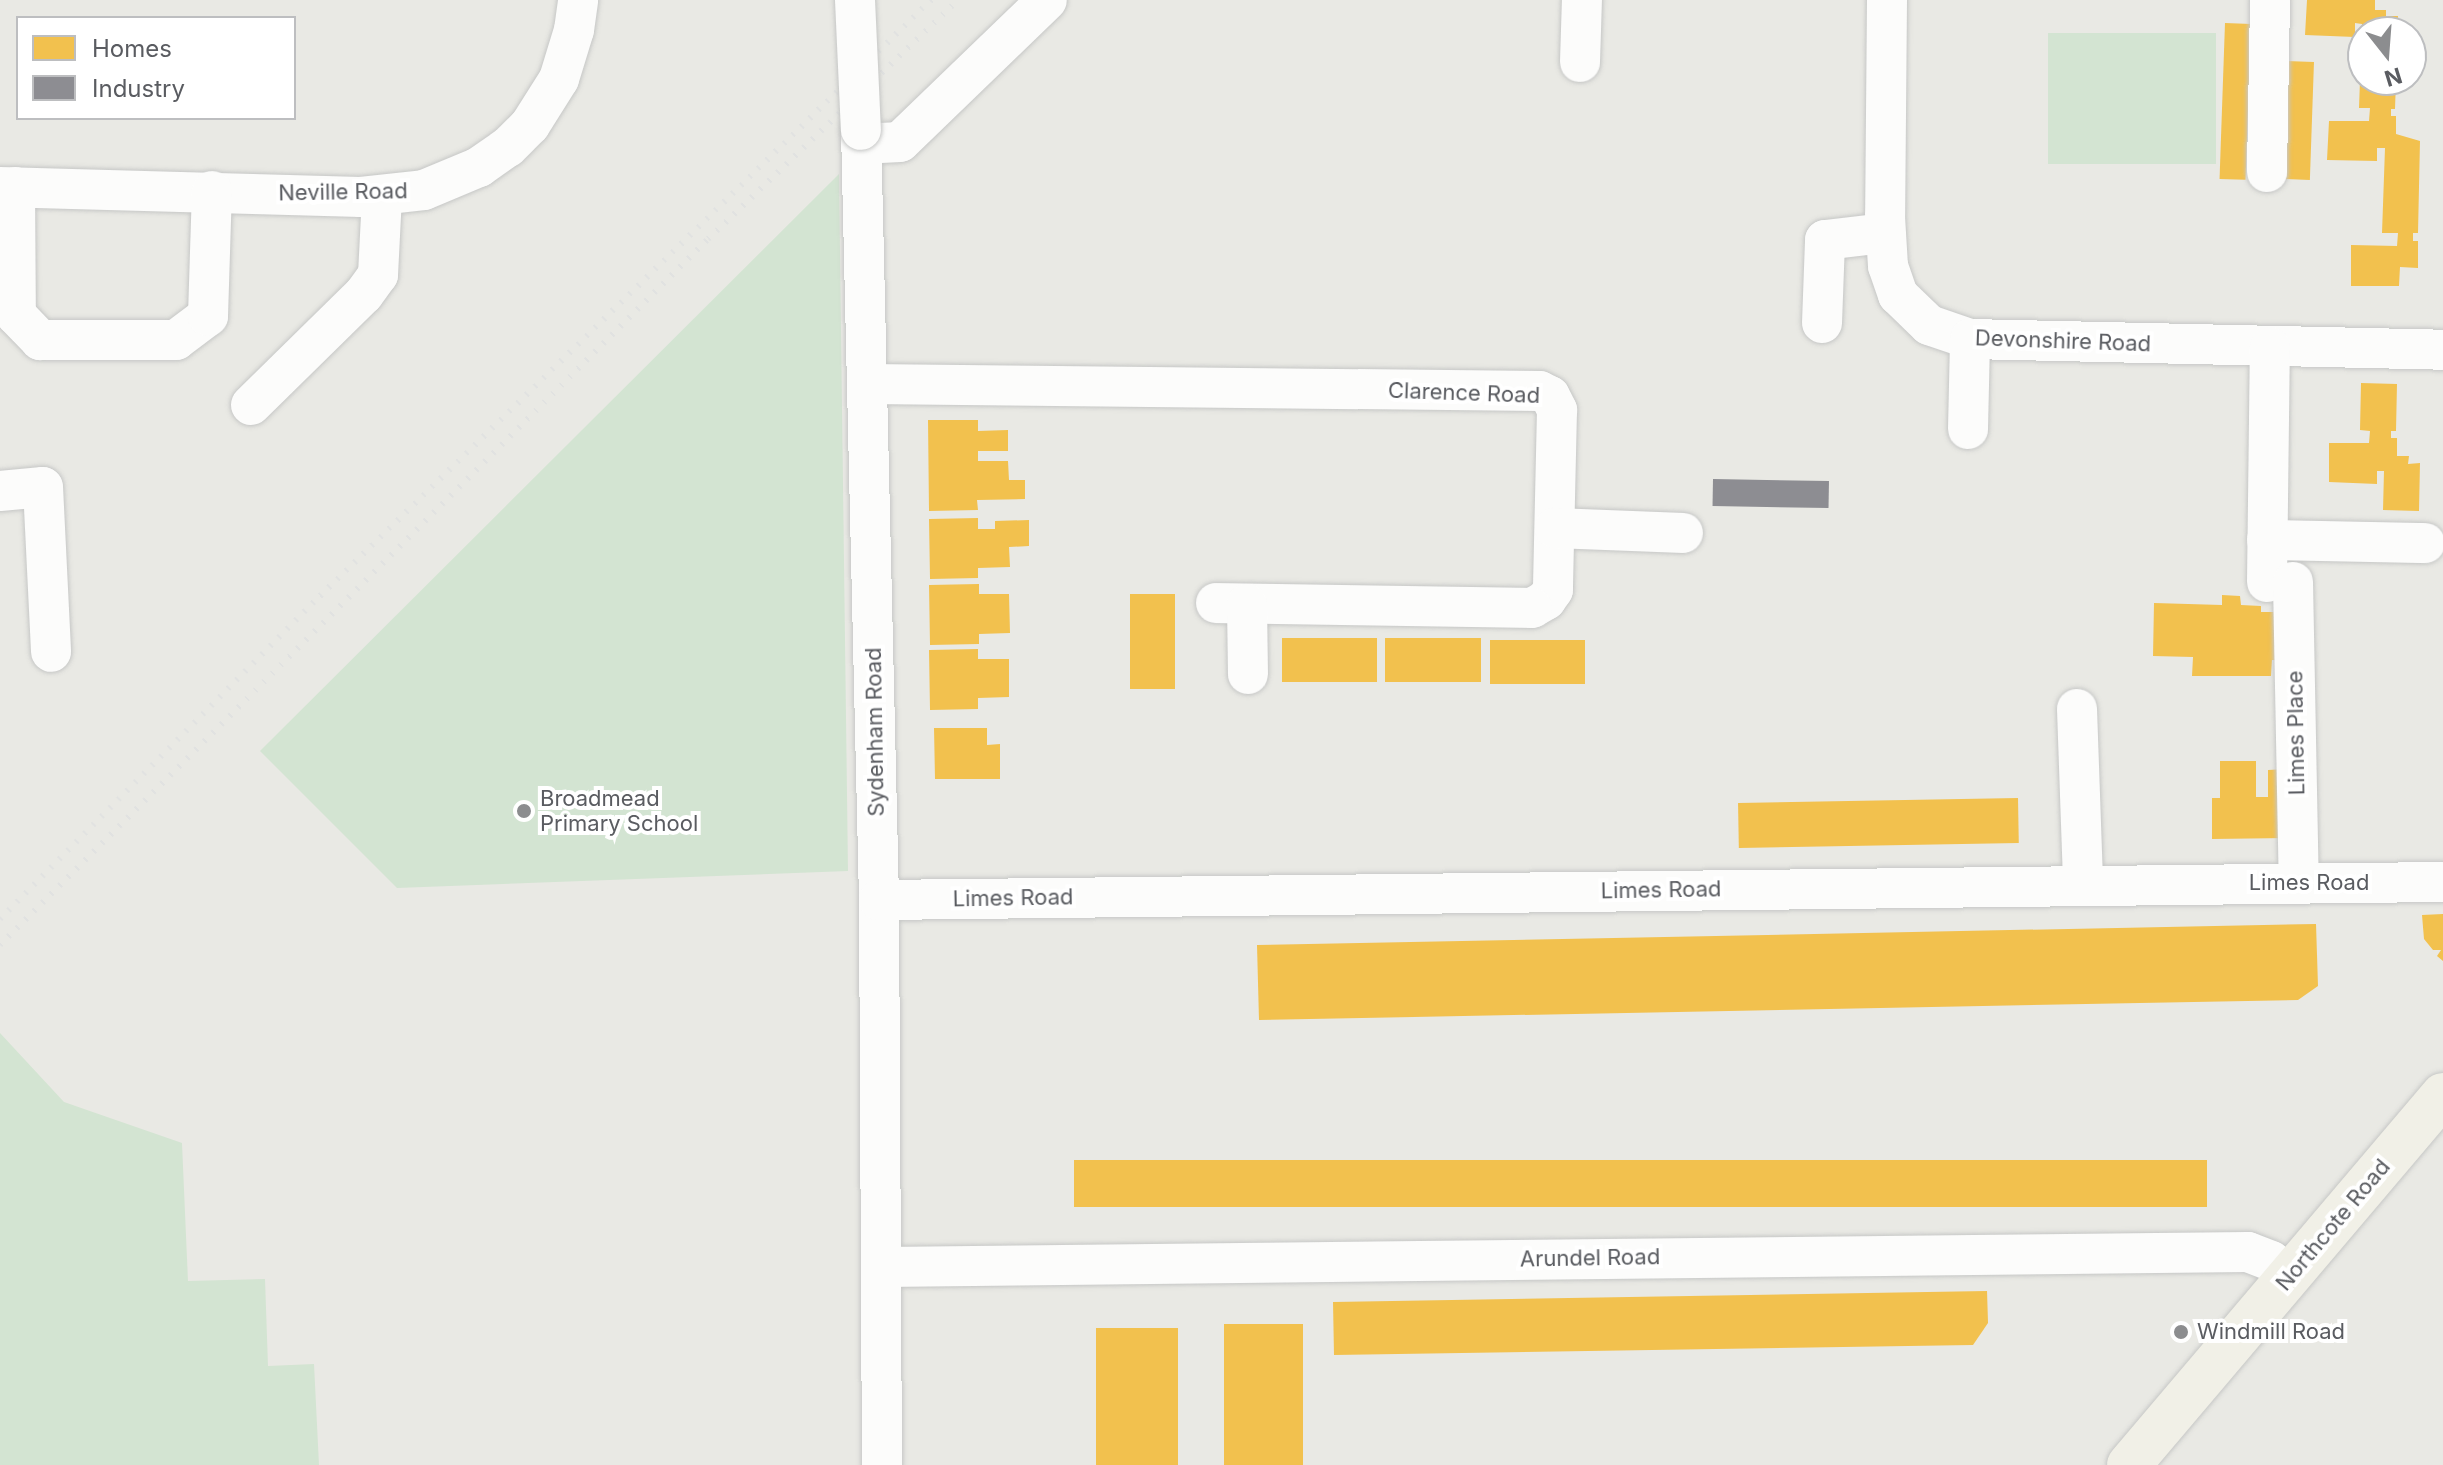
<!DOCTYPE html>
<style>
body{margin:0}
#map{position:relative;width:2443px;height:1465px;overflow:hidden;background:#e9e9e4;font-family:Inter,sans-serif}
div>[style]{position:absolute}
.green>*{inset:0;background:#d3e4d2;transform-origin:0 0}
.homes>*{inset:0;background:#f2c14e;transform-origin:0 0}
.industry>*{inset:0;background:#8d8d92;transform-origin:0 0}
.roads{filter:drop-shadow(0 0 2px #c6c7c6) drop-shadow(0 0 2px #c6c7c6)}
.minor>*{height:40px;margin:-20px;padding:0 20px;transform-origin:20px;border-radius:20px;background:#fcfcfb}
.major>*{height:44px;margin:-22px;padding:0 22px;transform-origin:22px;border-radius:22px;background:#f1f0e7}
.rail>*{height:6px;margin-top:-3px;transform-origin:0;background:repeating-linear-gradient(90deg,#e1e2e1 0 2px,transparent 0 12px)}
.bridges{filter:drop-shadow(0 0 2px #c6c7c6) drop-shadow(0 0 2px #c6c7c6)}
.minor-bridge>*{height:40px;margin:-20px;padding:0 20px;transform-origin:20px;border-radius:20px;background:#fcfcfb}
.dots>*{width:22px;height:22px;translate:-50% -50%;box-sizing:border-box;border:4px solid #fff;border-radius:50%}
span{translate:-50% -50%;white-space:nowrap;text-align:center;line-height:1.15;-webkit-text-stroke:8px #fff;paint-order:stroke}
.street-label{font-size:22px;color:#5a5c61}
.poi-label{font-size:22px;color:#5a5c61}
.left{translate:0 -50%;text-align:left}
.legend{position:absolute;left:16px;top:16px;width:280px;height:104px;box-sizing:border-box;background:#fff;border:2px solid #bdbec0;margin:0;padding:10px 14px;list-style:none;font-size:24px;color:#5a5c61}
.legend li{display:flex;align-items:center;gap:16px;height:40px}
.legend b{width:40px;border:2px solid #bdbec0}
.north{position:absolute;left:2347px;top:16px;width:80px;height:80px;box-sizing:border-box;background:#fff;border:2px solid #bdbec0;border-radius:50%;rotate:163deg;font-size:22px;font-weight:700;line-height:32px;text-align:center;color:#5a5c61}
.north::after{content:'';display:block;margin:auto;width:28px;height:36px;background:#8c8d8f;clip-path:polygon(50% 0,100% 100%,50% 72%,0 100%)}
</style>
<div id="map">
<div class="green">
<i style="left:2048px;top:33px;width:168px;height:131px"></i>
<i style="clip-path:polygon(839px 174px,848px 871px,397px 888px,260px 751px)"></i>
<i style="clip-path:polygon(0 1033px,64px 1102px,182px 1143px,188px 1281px,265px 1279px,268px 1366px,314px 1364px,319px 1465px,0 1465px)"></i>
</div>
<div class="homes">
<i style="clip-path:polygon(2307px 0,2375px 0,2375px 10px,2386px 10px,2386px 16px,2398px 16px,2397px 32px,2362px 32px,2362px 24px,2355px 23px,2355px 37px,2305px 35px)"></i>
<i style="left:2225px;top:23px;width:26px;height:156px;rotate:2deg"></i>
<i style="left:2286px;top:61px;width:28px;height:118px;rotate:2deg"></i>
<i style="clip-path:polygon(2360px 80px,2396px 80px,2395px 109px,2391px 109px,2391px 116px,2396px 116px,2396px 134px,2420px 141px,2418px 233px,2413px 233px,2413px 241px,2418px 241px,2418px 268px,2400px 267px,2399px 286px,2351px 286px,2351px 245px,2397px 246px,2398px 233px,2382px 233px,2385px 148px,2377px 148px,2377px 161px,2327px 160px,2329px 121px,2369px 121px,2370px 108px,2359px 108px)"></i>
<i style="clip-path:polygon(2361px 383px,2397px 384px,2396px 431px,2391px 431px,2391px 438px,2397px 438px,2397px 456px,2409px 456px,2408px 464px,2420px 463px,2419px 511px,2383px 510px,2384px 471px,2377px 471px,2377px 484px,2329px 482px,2329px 443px,2369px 443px,2370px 431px,2360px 430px)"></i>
<i style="clip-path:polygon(928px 420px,978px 420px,978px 431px,1008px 430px,1008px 451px,978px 451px,978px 461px,1008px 461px,1009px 480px,1025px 480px,1025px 499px,977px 500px,978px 510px,929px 511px)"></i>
<i style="clip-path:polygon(978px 518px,978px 529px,995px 529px,995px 521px,1029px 520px,1029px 546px,1009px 547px,1010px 567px,978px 568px,978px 578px,930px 579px,929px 519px)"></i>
<i style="clip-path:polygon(979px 584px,979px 594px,1009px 594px,1010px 633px,979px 634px,979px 644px,930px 645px,929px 585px)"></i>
<i style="left:1130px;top:594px;width:45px;height:95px"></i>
<i style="clip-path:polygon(2222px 595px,2240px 596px,2241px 605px,2261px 606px,2261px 612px,2285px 612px,2285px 660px,2272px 660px,2271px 676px,2192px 676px,2193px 657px,2153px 656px,2154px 603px,2222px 605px)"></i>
<i style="left:1282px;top:638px;width:95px;height:44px"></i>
<i style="left:1481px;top:638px;width:44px;height:96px;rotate:90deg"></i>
<i style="left:1585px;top:640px;width:44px;height:95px;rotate:90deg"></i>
<i style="clip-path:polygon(978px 649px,978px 659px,1009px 659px,1009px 697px,978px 698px,978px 709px,930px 710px,929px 650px)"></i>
<i style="clip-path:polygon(934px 728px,987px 728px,987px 745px,1000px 744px,1000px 779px,935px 779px)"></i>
<i style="clip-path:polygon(2220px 761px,2256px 761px,2256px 797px,2268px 797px,2268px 770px,2287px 769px,2287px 838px,2212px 839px,2212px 798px,2220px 798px)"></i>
<i style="left:2018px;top:798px;width:45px;height:280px;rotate:89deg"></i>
<i style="clip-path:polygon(2443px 914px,2443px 961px,2437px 956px,2441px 950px,2433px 950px,2424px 939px,2422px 915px)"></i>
<i style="clip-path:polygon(2316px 924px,2318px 986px,2298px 1000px,1259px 1020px,1257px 945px)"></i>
<i style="left:2207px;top:1160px;width:47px;height:1133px;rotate:90deg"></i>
<i style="clip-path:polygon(1987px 1291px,1988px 1323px,1973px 1345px,1334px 1355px,1333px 1302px)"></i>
<i style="left:1224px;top:1324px;width:79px;height:141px"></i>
<i style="left:1096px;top:1328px;width:82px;height:137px"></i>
</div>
<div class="industry">
<i style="left:1713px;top:479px;width:116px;height:27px;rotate:1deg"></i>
</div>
<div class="roads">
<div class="minor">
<i style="left:1887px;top:0;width:217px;rotate:90.5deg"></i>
<i style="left:1885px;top:217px;width:49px;rotate:86.5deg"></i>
<i style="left:1888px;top:266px;width:31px;rotate:71deg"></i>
<i style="left:1898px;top:295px;width:43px;rotate:44.1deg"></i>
<i style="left:1929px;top:325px;width:43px;rotate:18.9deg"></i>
<i style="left:1970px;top:339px;width:473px;rotate:1.3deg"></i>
<i style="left:1580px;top:62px;width:62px;rotate:-88.2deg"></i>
<i style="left:861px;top:130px;width:770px;rotate:88.66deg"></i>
<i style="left:879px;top:900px;width:565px;rotate:89.7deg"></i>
<i style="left:861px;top:144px;width:39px;rotate:-3deg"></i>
<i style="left:900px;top:142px;width:204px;rotate:-44deg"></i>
<i style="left:2267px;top:172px;width:172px;rotate:-89deg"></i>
<i style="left:0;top:187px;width:361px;rotate:1.6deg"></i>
<i style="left:361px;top:197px;width:63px;rotate:-6.3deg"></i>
<i style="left:424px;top:190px;width:60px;rotate:-22.7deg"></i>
<i style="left:479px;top:167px;width:35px;rotate:-35deg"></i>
<i style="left:508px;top:147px;width:31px;rotate:-45deg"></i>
<i style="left:530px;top:125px;width:54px;rotate:-57.8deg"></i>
<i style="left:559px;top:79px;width:51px;rotate:-73deg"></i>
<i style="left:574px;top:30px;width:30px;rotate:-82deg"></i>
<i style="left:15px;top:187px;width:128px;rotate:89.6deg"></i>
<i style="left:16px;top:315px;width:35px;rotate:46deg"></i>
<i style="left:40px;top:340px;width:136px"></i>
<i style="left:176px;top:340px;width:40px;rotate:-37deg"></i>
<i style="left:208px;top:316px;width:125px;rotate:-88.2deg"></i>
<i style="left:1822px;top:323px;width:83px;rotate:-87.9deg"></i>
<i style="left:1825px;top:240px;width:60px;rotate:-6.7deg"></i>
<i style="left:868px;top:384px;width:672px;rotate:0.6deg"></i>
<i style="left:1540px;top:391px;width:11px;rotate:27deg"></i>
<i style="left:1550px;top:396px;width:16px;rotate:63deg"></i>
<i style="left:1557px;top:410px;width:180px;rotate:91.3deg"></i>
<i style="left:1553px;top:590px;width:12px;rotate:125deg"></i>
<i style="left:1546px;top:600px;width:16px;rotate:150deg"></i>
<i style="left:1532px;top:608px;width:316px;rotate:-179.1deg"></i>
<i style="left:251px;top:405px;width:158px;rotate:-44.5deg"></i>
<i style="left:364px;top:294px;width:24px;rotate:-54deg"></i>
<i style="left:378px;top:275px;width:79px;rotate:-87.1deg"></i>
<i style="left:1968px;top:429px;width:90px;rotate:-88.7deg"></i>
<i style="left:0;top:491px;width:43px;rotate:-5.3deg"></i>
<i style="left:43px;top:487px;width:165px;rotate:87.2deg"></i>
<i style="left:1555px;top:528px;width:128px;rotate:2.2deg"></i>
<i style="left:2267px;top:540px;width:158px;rotate:1.1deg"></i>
<i style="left:2267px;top:582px;width:235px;rotate:-89.3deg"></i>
<i style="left:2293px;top:582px;width:301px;rotate:88.9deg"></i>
<i style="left:1247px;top:604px;width:70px;rotate:89.2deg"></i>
<i style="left:2077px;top:709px;width:176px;rotate:88deg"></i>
<i style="left:879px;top:900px;width:1564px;rotate:-0.66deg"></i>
<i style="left:884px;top:1267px;width:1364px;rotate:-0.63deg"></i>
<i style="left:2248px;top:1252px;width:25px;rotate:21deg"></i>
<i style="left:2271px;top:1261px;width:23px;rotate:40deg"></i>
</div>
<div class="major">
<i style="left:2129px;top:1465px;width:485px;rotate:-49.7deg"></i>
</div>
</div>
<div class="rail">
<i style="left:0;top:919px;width:455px;rotate:-45.3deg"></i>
<i style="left:320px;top:596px;width:854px;rotate:-44.29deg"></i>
<i style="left:0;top:945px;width:1000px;rotate:-44.92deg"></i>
<i style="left:708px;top:239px;width:346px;rotate:-43.7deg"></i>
</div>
<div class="bridges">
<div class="minor-bridge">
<i style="left:855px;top:0;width:130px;rotate:87.4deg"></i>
</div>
</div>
<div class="dots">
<i style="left:524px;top:811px;background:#8c8d8f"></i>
<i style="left:2181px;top:1332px;background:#8c8d8f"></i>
</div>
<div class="street-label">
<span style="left:343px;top:192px;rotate:-1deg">Neville Road</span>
<span style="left:2063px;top:341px;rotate:2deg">Devonshire Road</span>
<span style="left:1464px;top:393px;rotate:2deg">Clarence Road</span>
<span style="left:875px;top:732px;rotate:-91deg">Sydenham Road</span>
<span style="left:2296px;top:733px;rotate:-91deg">Limes Place</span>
<span style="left:2309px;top:883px">Limes Road</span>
<span style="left:1661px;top:890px;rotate:-1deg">Limes Road</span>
<span style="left:1013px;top:898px;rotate:-1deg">Limes Road</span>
<span style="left:2333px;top:1225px;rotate:-50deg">Northcote Road</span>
<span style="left:1590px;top:1258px;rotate:-1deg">Arundel Road</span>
</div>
<div class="poi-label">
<span class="left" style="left:540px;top:811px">Broadmead<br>Primary School</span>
<span class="left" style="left:2197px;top:1332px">Windmill Road</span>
</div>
<ul class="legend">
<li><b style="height:22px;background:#f2c14e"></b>Homes</li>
<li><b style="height:22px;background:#8d8d92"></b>Industry</li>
</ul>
<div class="north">N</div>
</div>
